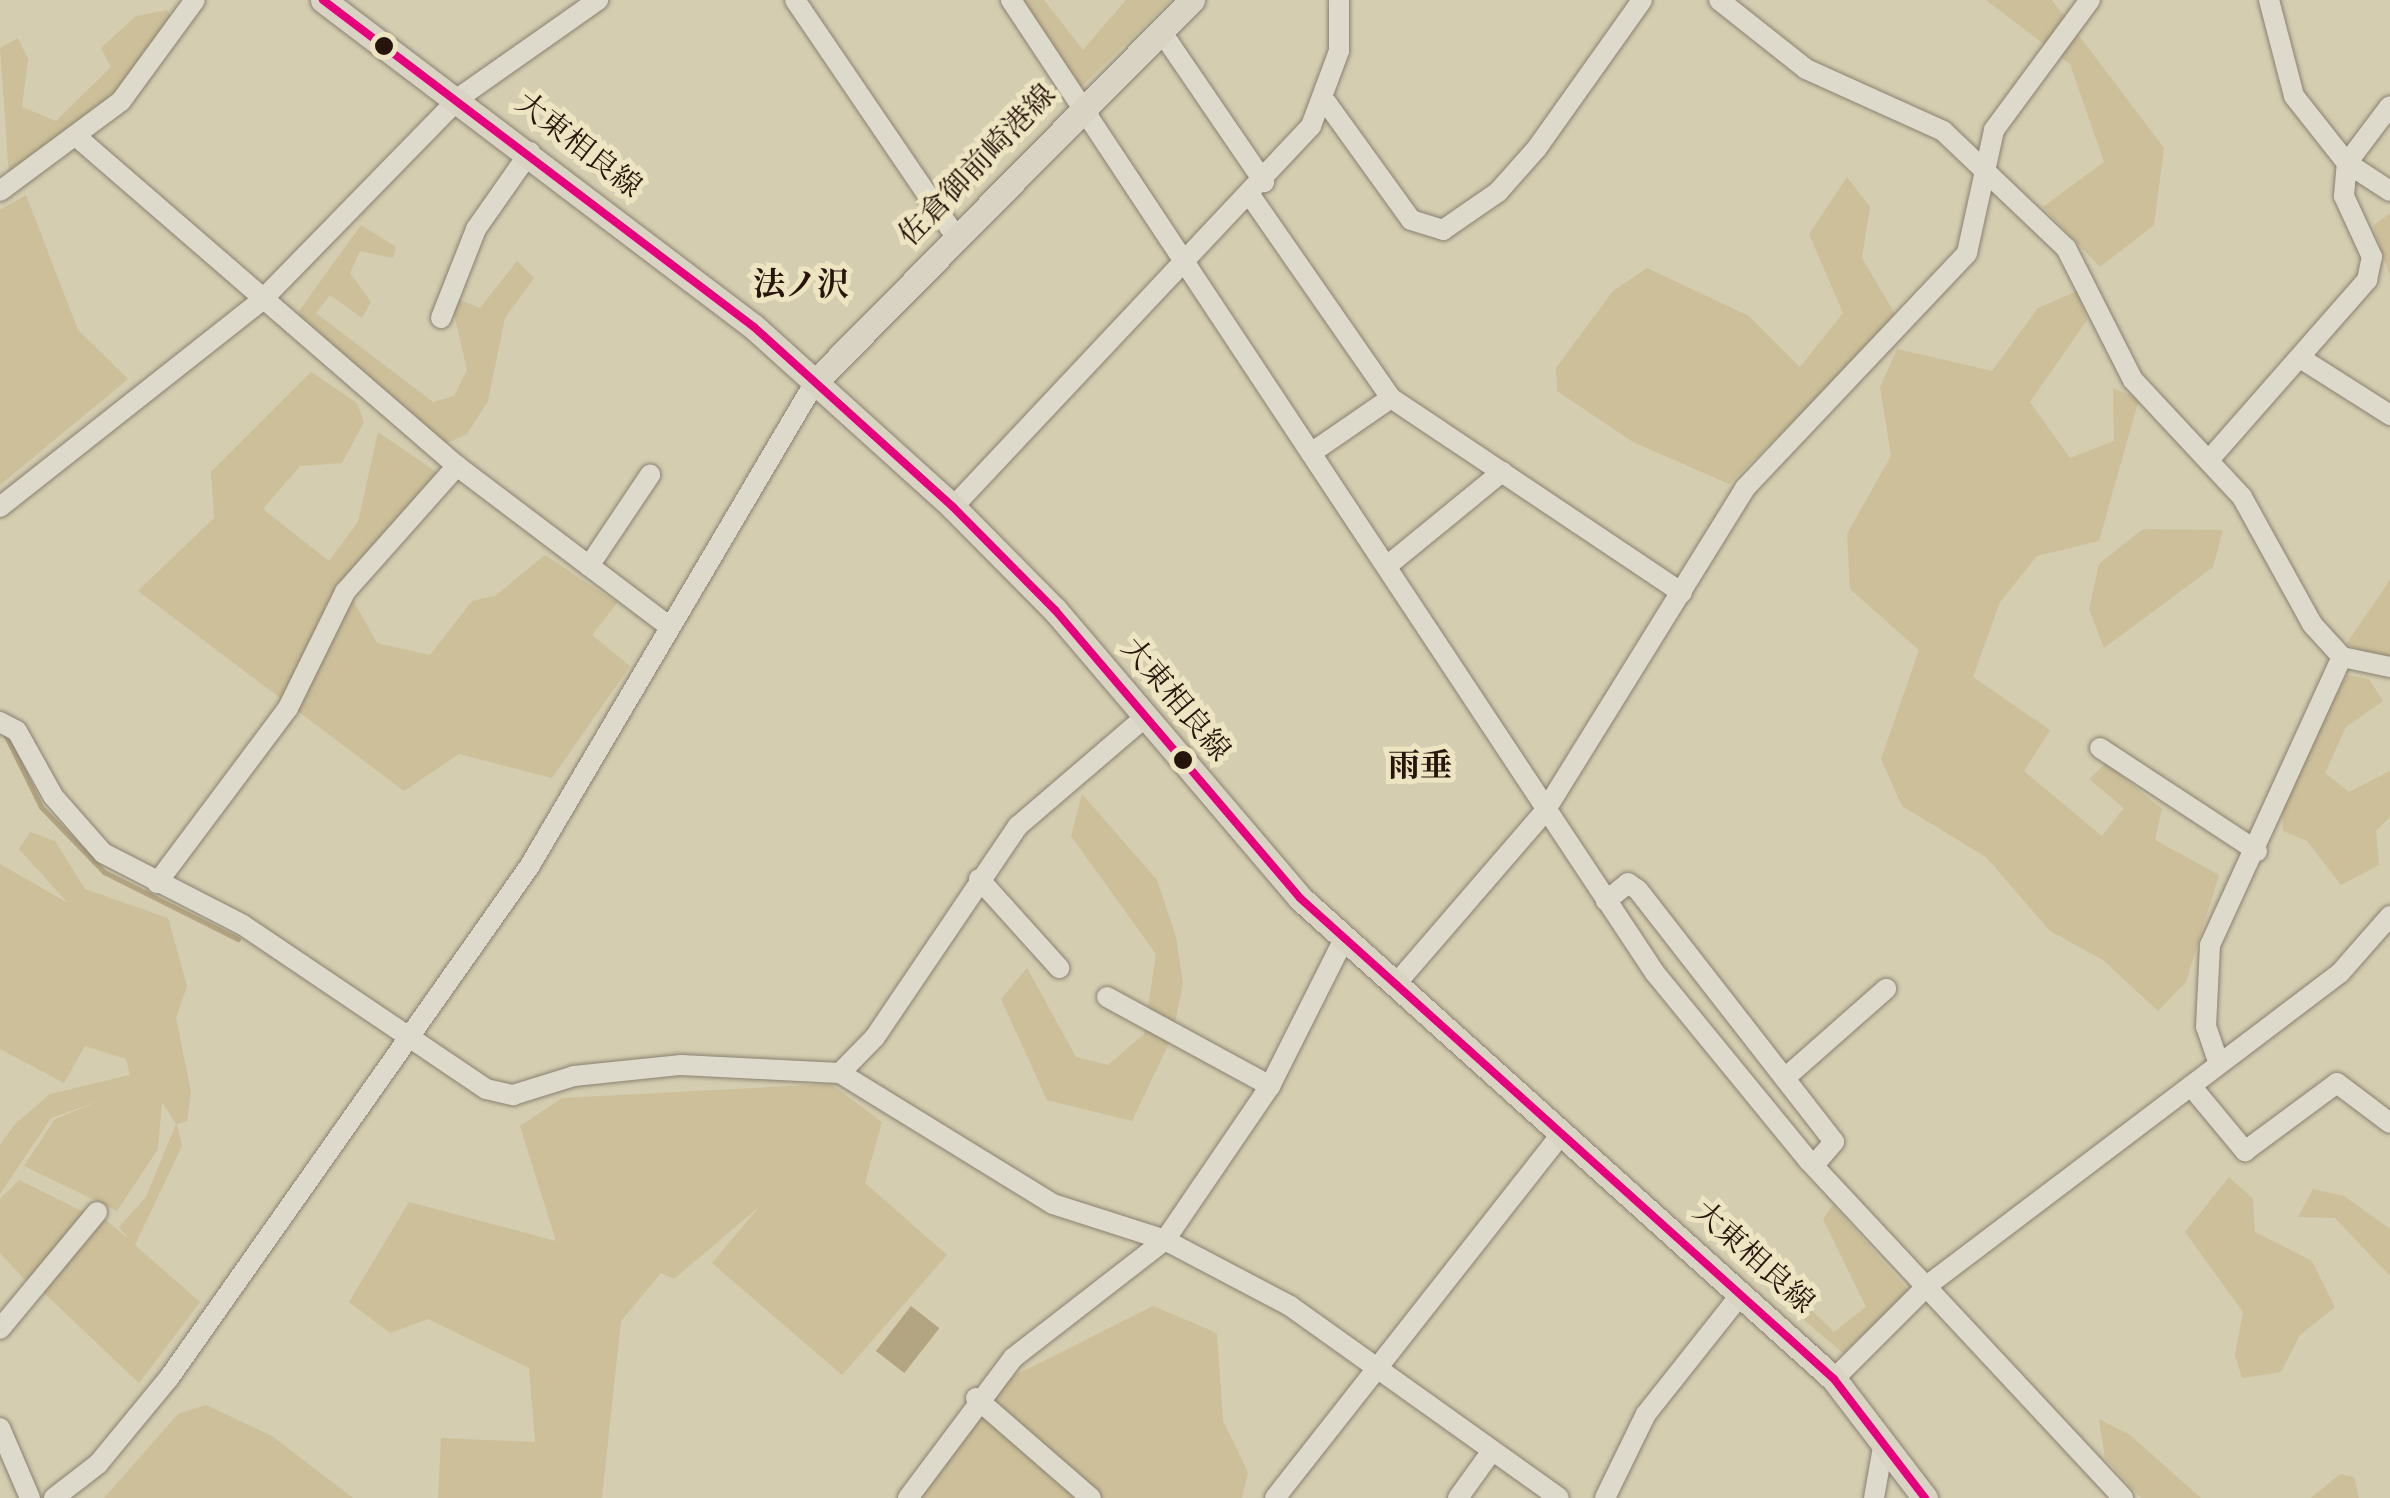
<!DOCTYPE html>
<meta charset="utf-8">
<style>
body{margin:0}
#map{position:relative;width:2390px;height:1498px;overflow:hidden;background:#d5cdb0;font-family:"Sorts Mill Goudy","Noto Serif JP",serif}
div>[style]{position:absolute}
.green>*{inset:0;background:#ccbf99}
.water>*{inset:0;background:#b3a482;transform-origin:0 0}
.stream>*{height:5px;margin:-2.5px;padding:0 2.5px;transform-origin:2.5px;border-radius:2.5px;background:#b3a482}
.roads{filter:drop-shadow(0 0 2px #898170) drop-shadow(0 0 2px #898170)}
.minor>*{height:20px;margin:-10px;padding:0 10px;transform-origin:10px;border-radius:10px;background:#dedacb}
.major>*{height:25px;margin:-12.5px;padding:0 12.5px;transform-origin:12.5px;border-radius:12.5px;background:#d8d3c3}
.bus-1>*{height:8px;margin:-4px;padding:0 4px;transform-origin:4px;border-radius:4px;background:#e5007d}
.dots>*{width:28px;height:28px;translate:-50% -50%;box-sizing:border-box;border:5px solid #ede4c2;border-radius:50%}
span{translate:-50% -50%;white-space:nowrap;text-align:center;line-height:1.15;-webkit-text-stroke:10px #ede4c2;paint-order:stroke}
.street-label{font-size:30px;color:#27140a}
.neighbourhood-label{font-size:32px;color:#27140a;font-weight:700}
</style>
<div id="map">
<div class="green">
<i style="clip-path:polygon(1014px 0,1044px 0,1083px 50px,1126px 0,1171px 0,1074px 94px)"></i>
<i style="clip-path:polygon(1986px 0,2052px 0,2164px 148px,2154px 225px,2100px 267px,2043px 207px,2104px 162px,2070px 64px)"></i>
<i style="clip-path:polygon(167px 10px,172px 18px,118px 93px,9px 176px,0 48px,18px 38px,28px 59px,22px 107px,56px 121px,111px 67px,101px 48px,136px 16px)"></i>
<i style="clip-path:polygon(1847px 177px,1870px 207px,1862px 258px,1898px 319px,1729px 484px,1633px 442px,1557px 391px,1556px 368px,1613px 291px,1647px 268px,1749px 316px,1800px 367px,1843px 313px,1809px 234px)"></i>
<i style="clip-path:polygon(26px 195px,78px 330px,128px 379px,0 485px,0 210px)"></i>
<i style="clip-path:polygon(2390px 213px,2390px 276px,2373px 226px)"></i>
<i style="clip-path:polygon(361px 225px,396px 247px,393px 258px,360px 251px,350px 273px,371px 302px,362px 318px,330px 295px,316px 313px,433px 402px,454px 396px,467px 370px,450px 296px,480px 308px,517px 261px,534px 278px,505px 318px,488px 401px,467px 434px,447px 443px,421px 435px,297px 329px,299px 311px)"></i>
<i style="clip-path:polygon(2077px 291px,2087px 320px,2030px 402px,2070px 458px,2114px 441px,2113px 388px,2139px 399px,2099px 541px,2037px 556px,2000px 602px,1973px 677px,2050px 730px,2024px 771px,2102px 836px,2124px 808px,2089px 779px,2106px 763px,2162px 809px,2155px 840px,2219px 875px,2186px 982px,2158px 1011px,2103px 960px,2050px 931px,1986px 857px,1902px 806px,1881px 759px,1919px 650px,1850px 589px,1847px 534px,1891px 456px,1880px 387px,1897px 349px,1992px 371px,2038px 308px)"></i>
<i style="clip-path:polygon(311px 372px,357px 403px,364px 422px,342px 463px,300px 466px,263px 509px,329px 561px,358px 522px,378px 432px,442px 476px,342px 580px,377px 643px,430px 655px,472px 601px,495px 596px,545px 555px,617px 603px,592px 635px,630px 666px,552px 778px,459px 754px,404px 791px,138px 591px,214px 518px,211px 472px)"></i>
<i style="clip-path:polygon(2143px 529px,2223px 530px,2213px 567px,2104px 648px,2089px 609px,2099px 564px)"></i>
<i style="clip-path:polygon(2390px 580px,2390px 662px,2346px 644px)"></i>
<i style="clip-path:polygon(2347px 675px,2369px 679px,2383px 701px,2346px 727px,2325px 773px,2349px 792px,2390px 771px,2390px 817px,2376px 831px,2379px 865px,2341px 885px,2307px 841px,2283px 831px,2282px 793px)"></i>
<i style="clip-path:polygon(1082px 794px,1157px 880px,1176px 937px,1183px 984px,1172px 1037px,1132px 1121px,1047px 1100px,1001px 999px,1027px 968px,1076px 1057px,1108px 1065px,1144px 1034px,1156px 954px,1071px 836px)"></i>
<i style="clip-path:polygon(30px 832px,55px 841px,85px 889px,168px 918px,187px 986px,176px 1018px,191px 1092px,187px 1121px,177px 1124px,182px 1146px,135px 1245px,200px 1302px,139px 1383px,44px 1293px,97px 1213px,129px 1239px,119px 1227px,146px 1197px,176px 1124px,162px 1102px,158px 1149px,117px 1211px,24px 1166px,55px 1119px,102px 1100px,51px 1118px,0 1194px,0 1145px,14px 1125px,50px 1094px,130px 1075px,126px 1059px,85px 1046px,64px 1083px,0 1049px,0 864px,68px 903px,19px 849px)"></i>
<i style="clip-path:polygon(831px 1084px,882px 1122px,865px 1183px,947px 1255px,842px 1375px,712px 1263px,760px 1206px,674px 1279px,661px 1273px,621px 1321px,602px 1498px,438px 1498px,441px 1438px,535px 1442px,529px 1368px,428px 1319px,390px 1333px,349px 1302px,409px 1202px,556px 1241px,520px 1126px,562px 1098px)"></i>
<i style="clip-path:polygon(2229px 1177px,2253px 1199px,2255px 1232px,2312px 1261px,2335px 1307px,2300px 1335px,2281px 1372px,2242px 1378px,2235px 1355px,2243px 1312px,2185px 1232px)"></i>
<i style="clip-path:polygon(19px 1180px,88px 1214px,27px 1282px,0 1253px,0 1199px)"></i>
<i style="clip-path:polygon(2313px 1189px,2344px 1196px,2390px 1229px,2390px 1276px,2335px 1218px,2298px 1217px)"></i>
<i style="clip-path:polygon(1833px 1205px,1910px 1292px,1843px 1353px,1772px 1293px,1784px 1283px,1834px 1332px,1866px 1307px,1823px 1219px)"></i>
<i style="clip-path:polygon(1153px 1306px,1217px 1333px,1223px 1421px,1248px 1472px,1242px 1498px,918px 1498px,1000px 1383px)"></i>
<i style="clip-path:polygon(206px 1405px,272px 1436px,353px 1498px,104px 1498px,178px 1414px)"></i>
<i style="clip-path:polygon(2099px 1419px,2130px 1435px,2201px 1498px,2141px 1498px,2105px 1458px)"></i>
<i style="clip-path:polygon(2340px 1474px,2354px 1477px,2359px 1498px,2311px 1498px)"></i>
</div>
<div class="water">
<i style="left:911px;top:1306px;width:36px;height:57px;rotate:38deg"></i>
</div>
<div class="stream">
<i style="left:5px;top:734px;width:81px;rotate:63.7deg"></i>
<i style="left:41px;top:807px;width:91px;rotate:45.9deg"></i>
<i style="left:104px;top:872px;width:150px;rotate:26.6deg"></i>
</div>
<div class="roads">
<div class="minor">
<i style="left:795px;top:0;width:287px;rotate:55.8deg"></i>
<i style="left:1011px;top:0;width:1167px;rotate:56.5deg"></i>
<i style="left:1655px;top:973px;width:242px;rotate:50.7deg"></i>
<i style="left:1808px;top:1160px;width:462px;rotate:47deg"></i>
<i style="left:1719px;top:0;width:111px;rotate:38.4deg"></i>
<i style="left:1806px;top:69px;width:150px;rotate:24.3deg"></i>
<i style="left:1943px;top:131px;width:170px;rotate:43.6deg"></i>
<i style="left:2066px;top:248px;width:148px;rotate:63.1deg"></i>
<i style="left:2133px;top:380px;width:160px;rotate:47deg"></i>
<i style="left:2242px;top:497px;width:145px;rotate:61.1deg"></i>
<i style="left:2312px;top:624px;width:45px;rotate:47.7deg"></i>
<i style="left:2342px;top:657px;width:49px;rotate:11.8deg"></i>
<i style="left:2269px;top:0;width:99px;rotate:75.4deg"></i>
<i style="left:2294px;top:96px;width:85px;rotate:51.7deg"></i>
<i style="left:2347px;top:163px;width:51px;rotate:33.1deg"></i>
<i style="left:1161px;top:31px;width:183px;rotate:55.7deg"></i>
<i style="left:1326px;top:102px;width:145px;rotate:54.2deg"></i>
<i style="left:1411px;top:220px;width:34px;rotate:17deg"></i>
<i style="left:1443px;top:230px;width:67px;rotate:-34.6deg"></i>
<i style="left:1498px;top:192px;width:59px;rotate:-48.4deg"></i>
<i style="left:1537px;top:148px;width:181px;rotate:-54.6deg"></i>
<i style="left:77px;top:137px;width:503px;rotate:40.89deg"></i>
<i style="left:457px;top:466px;width:267px;rotate:37.1deg"></i>
<i style="left:0;top:191px;width:151px;rotate:-36.6deg"></i>
<i style="left:121px;top:101px;width:125px;rotate:-53.8deg"></i>
<i style="left:1252px;top:198px;width:244px;rotate:55.2deg"></i>
<i style="left:1391px;top:398px;width:350px;rotate:33.8deg"></i>
<i style="left:441px;top:318px;width:96px;rotate:-68.5deg"></i>
<i style="left:476px;top:229px;width:94px;rotate:-55deg"></i>
<i style="left:2305px;top:361px;width:101px;rotate:32.4deg"></i>
<i style="left:1311px;top:453px;width:97px;rotate:-34.5deg"></i>
<i style="left:2209px;top:460px;width:240px;rotate:-48.7deg"></i>
<i style="left:2367px;top:280px;width:24px;rotate:-78deg"></i>
<i style="left:2372px;top:257px;width:67px;rotate:-114.7deg"></i>
<i style="left:2344px;top:196px;width:33px;rotate:-85deg"></i>
<i style="left:2347px;top:163px;width:71px;rotate:-53deg"></i>
<i style="left:0;top:507px;width:335px;rotate:-38.3deg"></i>
<i style="left:263px;top:299px;width:282px;rotate:-45.7deg"></i>
<i style="left:460px;top:97px;width:169px;rotate:-35.1deg"></i>
<i style="left:953px;top:507px;width:523px;rotate:-46.78deg"></i>
<i style="left:1311px;top:126px;width:80px;rotate:-69.5deg"></i>
<i style="left:1339px;top:51px;width:51px;rotate:-90deg"></i>
<i style="left:589px;top:566px;width:110px;rotate:-56.2deg"></i>
<i style="left:1387px;top:566px;width:149px;rotate:-39.3deg"></i>
<i style="left:0;top:722px;width:19px;rotate:28deg"></i>
<i style="left:17px;top:731px;width:74px;rotate:61deg"></i>
<i style="left:53px;top:796px;width:76px;rotate:48.7deg"></i>
<i style="left:103px;top:853px;width:157px;rotate:27.2deg"></i>
<i style="left:243px;top:925px;width:293px;rotate:34deg"></i>
<i style="left:486px;top:1089px;width:28px;rotate:13deg"></i>
<i style="left:513px;top:1095px;width:64px;rotate:-17.3deg"></i>
<i style="left:574px;top:1076px;width:108px;rotate:-5.9deg"></i>
<i style="left:681px;top:1065px;width:159px;rotate:2.9deg"></i>
<i style="left:840px;top:1073px;width:250px;rotate:31.6deg"></i>
<i style="left:1053px;top:1204px;width:118px;rotate:17.8deg"></i>
<i style="left:1165px;top:1240px;width:141px;rotate:27.8deg"></i>
<i style="left:1290px;top:1306px;width:330px;rotate:35.5deg"></i>
<i style="left:2100px;top:748px;width:188px;rotate:33.3deg"></i>
<i style="left:979px;top:879px;width:120px;rotate:48deg"></i>
<i style="left:157px;top:883px;width:219px;rotate:-53.2deg"></i>
<i style="left:288px;top:708px;width:129px;rotate:-63.8deg"></i>
<i style="left:345px;top:592px;width:169px;rotate:-48.4deg"></i>
<i style="left:1606px;top:901px;width:28px;rotate:-39deg"></i>
<i style="left:1628px;top:883px;width:12px;rotate:35deg"></i>
<i style="left:1638px;top:890px;width:319px;rotate:52.1deg"></i>
<i style="left:1834px;top:1142px;width:30px;rotate:131deg"></i>
<i style="left:1395px;top:985px;width:230px;rotate:-49.2deg"></i>
<i style="left:1545px;top:811px;width:380px;rotate:-58.2deg"></i>
<i style="left:1745px;top:488px;width:323px;rotate:-46.6deg"></i>
<i style="left:1967px;top:253px;width:126px;rotate:-77.6deg"></i>
<i style="left:1994px;top:130px;width:162px;rotate:-53.6deg"></i>
<i style="left:1107px;top:997px;width:186px;rotate:28.6deg"></i>
<i style="left:2219px;top:1064px;width:39px;rotate:-109deg"></i>
<i style="left:2206px;top:1027px;width:82px;rotate:-87.2deg"></i>
<i style="left:2210px;top:945px;width:317px;rotate:-65.4deg"></i>
<i style="left:840px;top:1073px;width:50px;rotate:-45.8deg"></i>
<i style="left:875px;top:1037px;width:255px;rotate:-55.9deg"></i>
<i style="left:1018px;top:826px;width:167px;rotate:-40.6deg"></i>
<i style="left:1785px;top:1078px;width:135px;rotate:-41.4deg"></i>
<i style="left:2191px;top:1086px;width:85px;rotate:50.3deg"></i>
<i style="left:2245px;top:1151px;width:114px;rotate:-36.5deg"></i>
<i style="left:2337px;top:1083px;width:66px;rotate:37deg"></i>
<i style="left:0;top:1329px;width:152px;rotate:-50.3deg"></i>
<i style="left:1834px;top:1379px;width:133px;rotate:-45deg"></i>
<i style="left:1928px;top:1285px;width:517px;rotate:-37.14deg"></i>
<i style="left:2340px;top:973px;width:76px;rotate:-48.7deg"></i>
<i style="left:976px;top:1398px;width:152px;rotate:41deg"></i>
<i style="left:0;top:1428px;width:76px;rotate:66.8deg"></i>
<i style="left:54px;top:1498px;width:56px;rotate:-37.7deg"></i>
<i style="left:98px;top:1464px;width:112px;rotate:-50.5deg"></i>
<i style="left:169px;top:1378px;width:625px;rotate:-54.84deg"></i>
<i style="left:529px;top:867px;width:563px;rotate:-59.47deg"></i>
<i style="left:908px;top:1498px;width:175px;rotate:-53.1deg"></i>
<i style="left:1013px;top:1358px;width:192px;rotate:-37.8deg"></i>
<i style="left:1165px;top:1240px;width:186px;rotate:-55.7deg"></i>
<i style="left:1270px;top:1086px;width:165px;rotate:-63.3deg"></i>
<i style="left:1275px;top:1498px;width:466px;rotate:-51.8deg"></i>
<i style="left:1458px;top:1498px;width:57px;rotate:-54.3deg"></i>
<i style="left:1605px;top:1498px;width:93px;rotate:-64deg"></i>
<i style="left:1646px;top:1414px;width:154px;rotate:-51.6deg"></i>
<i style="left:1874px;top:1498px;width:58px;rotate:-80deg"></i>
</div>
<div class="major">
<i style="left:323px;top:0;width:541px;rotate:37.19deg"></i>
<i style="left:754px;top:327px;width:268px;rotate:42.1deg"></i>
<i style="left:953px;top:507px;width:145px;rotate:45.3deg"></i>
<i style="left:1055px;top:610px;width:378px;rotate:49.6deg"></i>
<i style="left:1300px;top:898px;width:719px;rotate:42.01deg"></i>
<i style="left:1834px;top:1379px;width:150px;rotate:52.6deg"></i>
<i style="left:815px;top:382px;width:537px;rotate:-45.38deg"></i>
</div>
</div>
<div class="bus-1">
<i style="left:323px;top:0;width:541px;rotate:37.19deg"></i>
<i style="left:754px;top:327px;width:268px;rotate:42.1deg"></i>
<i style="left:953px;top:507px;width:145px;rotate:45.3deg"></i>
<i style="left:1055px;top:610px;width:378px;rotate:49.6deg"></i>
<i style="left:1300px;top:898px;width:719px;rotate:42.01deg"></i>
<i style="left:1834px;top:1379px;width:150px;rotate:52.6deg"></i>
</div>
<div class="dots">
<i style="left:384px;top:46px;background:#27140a"></i>
<i style="left:1183px;top:760px;background:#27140a"></i>
</div>
<div class="street-label">
<span style="left:577px;top:147px;rotate:38deg">大東相良線</span>
<span style="left:979px;top:167px;rotate:-46deg">佐倉御前崎港線</span>
<span style="left:1174px;top:701px;rotate:50deg">大東相良線</span>
<span style="left:1752px;top:1259px;rotate:42deg">大東相良線</span>
</div>
<div class="neighbourhood-label">
<span style="left:801px;top:287px">法ノ沢</span>
<span style="left:1420px;top:768px">雨垂</span>
</div>
</div>
